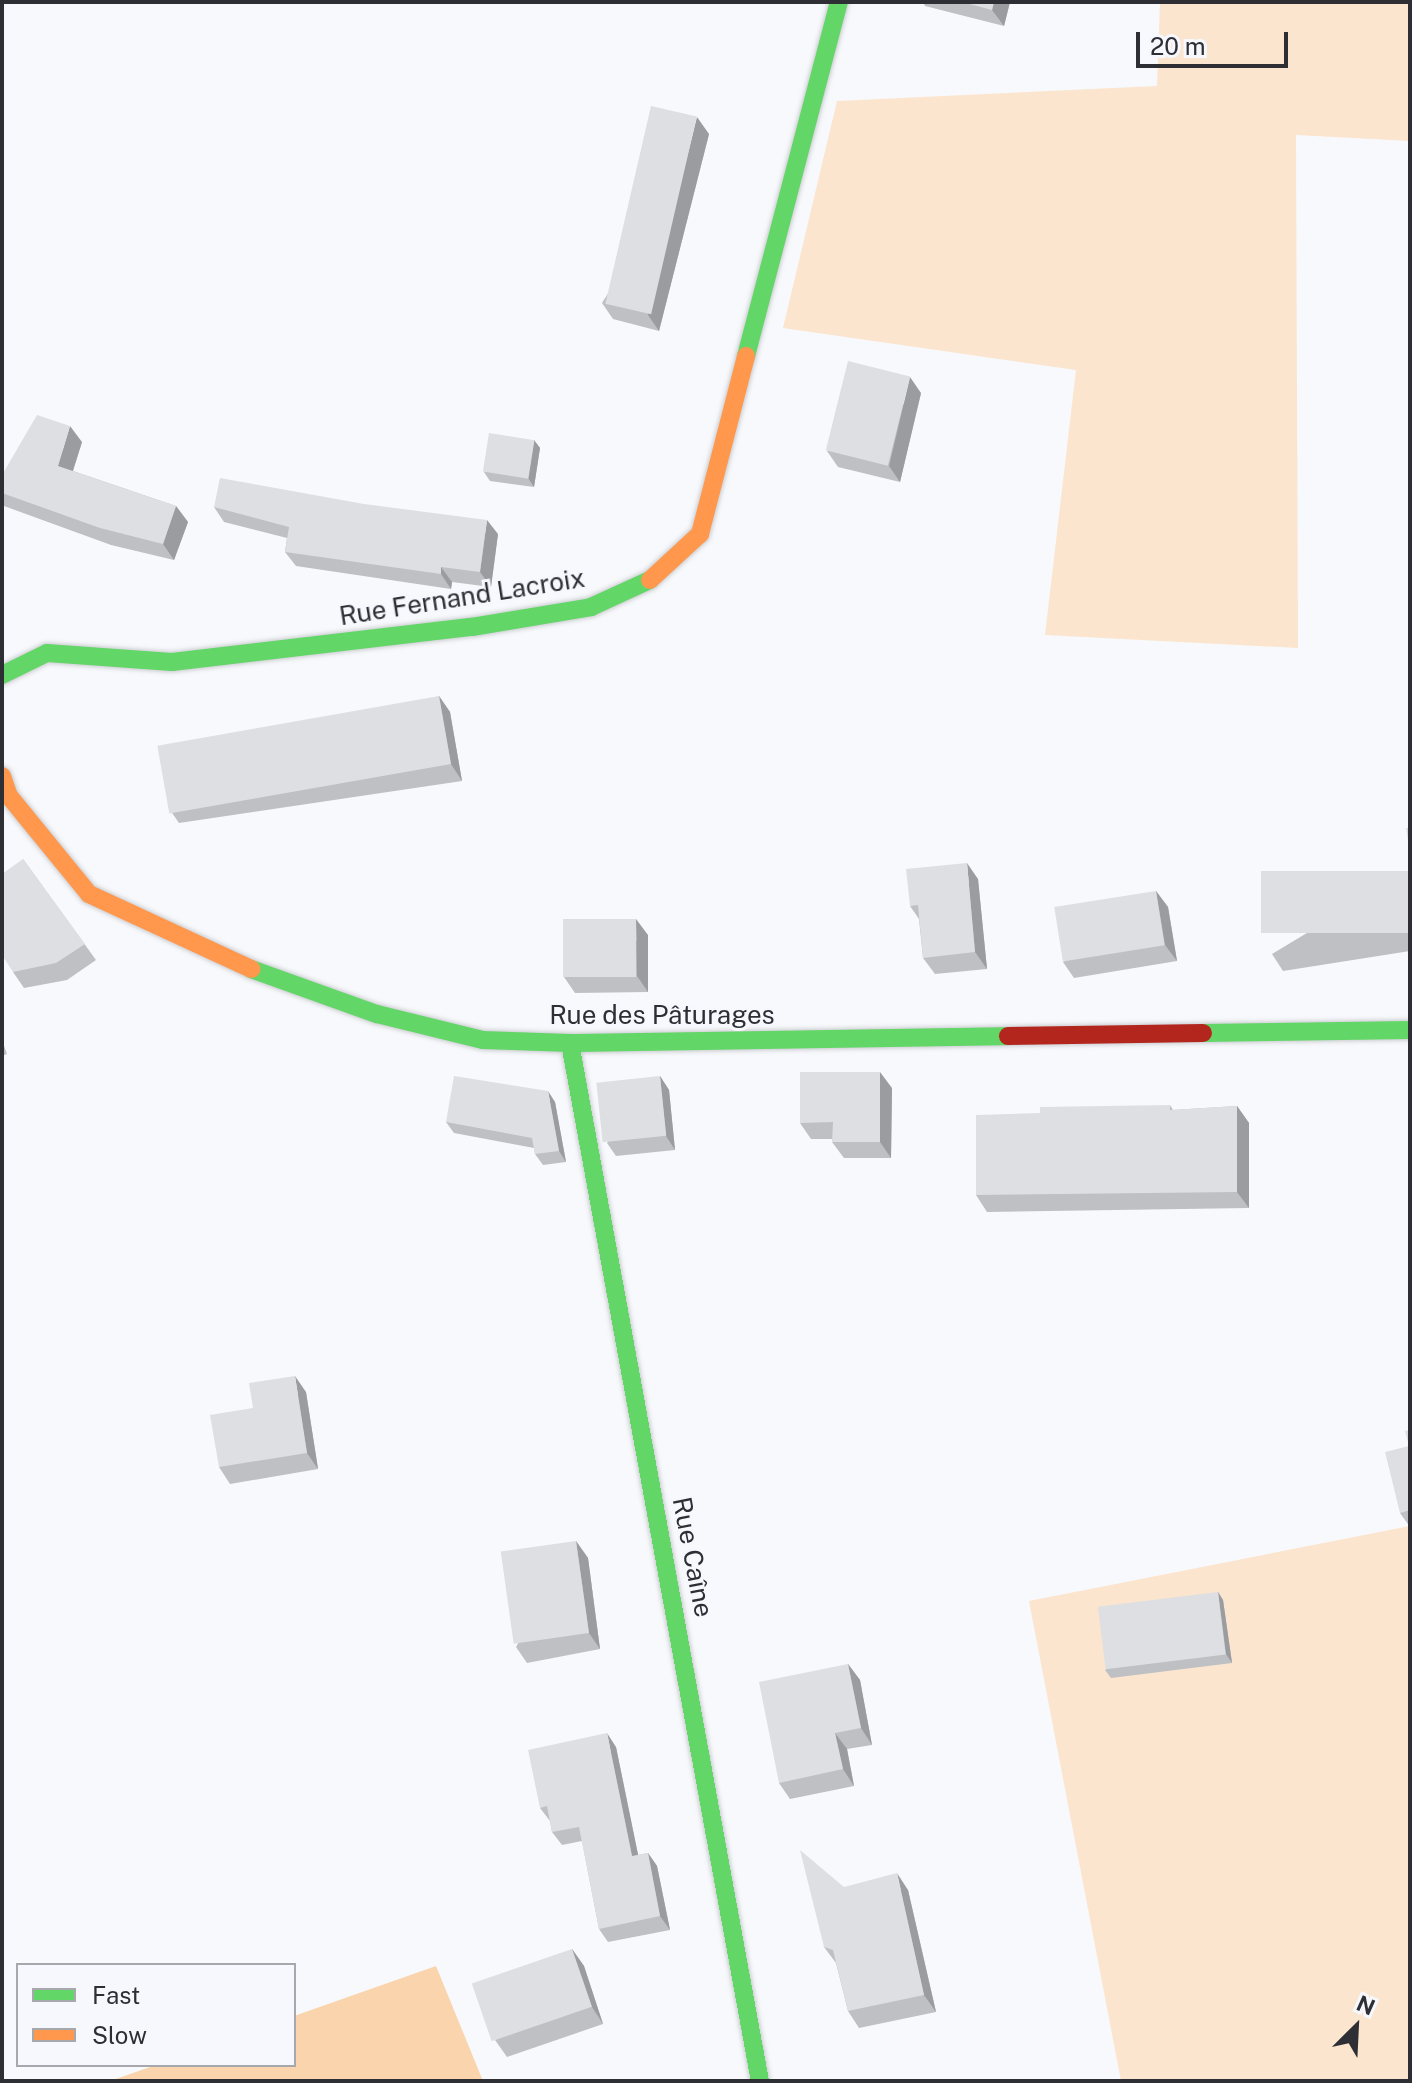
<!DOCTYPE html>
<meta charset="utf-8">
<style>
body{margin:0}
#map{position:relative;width:1412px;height:2083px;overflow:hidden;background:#f8f9fc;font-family:"Public Sans",sans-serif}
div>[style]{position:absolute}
.green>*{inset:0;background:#fbe5cf}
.forest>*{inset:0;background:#f9d4ad}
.roads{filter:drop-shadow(0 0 2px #ccced1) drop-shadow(0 0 2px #ccced1)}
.fast>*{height:18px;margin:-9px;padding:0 9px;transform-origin:9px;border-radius:9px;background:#63d668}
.slow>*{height:18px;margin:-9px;padding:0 9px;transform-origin:9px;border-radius:9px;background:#ff974d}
.jam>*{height:18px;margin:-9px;padding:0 9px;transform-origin:9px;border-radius:9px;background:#b3261e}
.wall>*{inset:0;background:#bec0c3}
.shaded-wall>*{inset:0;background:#9b9c9f}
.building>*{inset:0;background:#dddfe3;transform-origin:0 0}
span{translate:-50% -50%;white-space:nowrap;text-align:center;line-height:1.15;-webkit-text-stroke:6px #f6f8fe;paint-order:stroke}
.street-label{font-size:26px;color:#2d2f35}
.frame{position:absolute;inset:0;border:4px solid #2d2f35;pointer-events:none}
.legend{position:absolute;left:16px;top:1963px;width:280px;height:104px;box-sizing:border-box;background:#f6f8fe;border:2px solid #a6a8ae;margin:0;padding:10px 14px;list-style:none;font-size:24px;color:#2d2f35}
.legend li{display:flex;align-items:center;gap:16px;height:40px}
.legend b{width:40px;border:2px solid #a6a8ae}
.north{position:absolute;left:1316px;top:1987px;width:80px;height:80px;-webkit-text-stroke:6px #f6f8fe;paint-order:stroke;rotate:24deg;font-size:22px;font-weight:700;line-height:32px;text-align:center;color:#2d2f35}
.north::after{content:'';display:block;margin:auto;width:28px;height:36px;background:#2d2f35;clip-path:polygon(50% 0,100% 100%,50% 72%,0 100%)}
.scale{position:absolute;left:1136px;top:32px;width:152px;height:36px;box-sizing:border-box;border:4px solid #2d2f35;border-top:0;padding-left:10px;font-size:24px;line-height:28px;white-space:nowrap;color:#2d2f35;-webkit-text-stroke:6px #f6f8fe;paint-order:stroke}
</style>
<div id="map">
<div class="green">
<i style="clip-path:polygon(1160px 2px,1410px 2px,1410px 141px,1296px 135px,1298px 648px,1045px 635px,1076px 370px,783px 328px,837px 101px,1157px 86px)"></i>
<i style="clip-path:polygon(1410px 1526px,1410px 2081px,1121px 2081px,1029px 1601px)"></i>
</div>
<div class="forest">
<i style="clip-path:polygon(436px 1966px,483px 2081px,110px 2081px,156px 2065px,294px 2065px,294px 2016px)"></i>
</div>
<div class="roads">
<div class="fast">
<i style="left:746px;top:356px;width:366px;rotate:-75.3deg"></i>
<i style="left:2px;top:675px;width:50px;rotate:-26.1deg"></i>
<i style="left:47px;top:653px;width:125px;rotate:4.1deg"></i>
<i style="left:172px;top:662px;width:302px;rotate:-6.7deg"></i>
<i style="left:472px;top:627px;width:121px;rotate:-9.5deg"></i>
<i style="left:591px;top:607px;width:65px;rotate:-24.6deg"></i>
<i style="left:251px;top:969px;width:134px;rotate:19.7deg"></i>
<i style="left:377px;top:1014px;width:109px;rotate:13.8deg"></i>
<i style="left:483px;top:1040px;width:87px;rotate:2deg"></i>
<i style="left:570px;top:1043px;width:438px;rotate:-0.9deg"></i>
<i style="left:1203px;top:1033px;width:207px;rotate:-0.8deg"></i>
<i style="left:570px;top:1043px;width:1055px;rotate:79.63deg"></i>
</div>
<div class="slow">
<i style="left:650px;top:580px;width:68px;rotate:-42.6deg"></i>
<i style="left:700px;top:534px;width:184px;rotate:-75.5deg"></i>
<i style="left:2px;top:776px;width:21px;rotate:71deg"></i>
<i style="left:9px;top:796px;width:127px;rotate:50.8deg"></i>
<i style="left:89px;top:894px;width:179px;rotate:24.8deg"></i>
</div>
<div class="jam">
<i style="left:1008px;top:1036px;width:195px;rotate:-0.9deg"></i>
</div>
</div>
<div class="wall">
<i style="clip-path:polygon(923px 2px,1010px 2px,1004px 26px,925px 6px)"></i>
<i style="clip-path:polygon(709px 134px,659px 331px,613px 319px,602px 303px)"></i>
<i style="clip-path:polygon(921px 393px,900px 482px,838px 467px,827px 451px)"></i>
<i style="clip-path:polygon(534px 440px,540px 448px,534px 487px,490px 481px,484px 472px)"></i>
<i style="clip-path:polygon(82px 442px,73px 471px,176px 506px,188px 522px,174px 560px,111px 545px,4px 506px,2px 503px,2px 475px)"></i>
<i style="clip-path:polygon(214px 507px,498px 534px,491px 587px,452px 582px,451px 589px,296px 566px,285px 552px,287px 538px,224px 522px)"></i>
<i style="clip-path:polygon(439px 696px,450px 712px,462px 781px,179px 823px,168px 807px)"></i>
<i style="clip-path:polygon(23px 859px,96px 960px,67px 980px,24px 988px,13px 972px)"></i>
<i style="clip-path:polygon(1410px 871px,1410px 951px,1283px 971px,1272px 954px)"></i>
<i style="clip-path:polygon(978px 879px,987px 969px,935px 974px,923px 958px,919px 919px,910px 906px)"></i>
<i style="clip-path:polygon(1156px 891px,1168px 907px,1177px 961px,1074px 978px,1063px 962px)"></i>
<i style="clip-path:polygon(648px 935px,648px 992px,575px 993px,564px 977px)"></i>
<i style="clip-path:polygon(2px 1040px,7px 1054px,2px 1056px)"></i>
<i style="clip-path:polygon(660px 1076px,669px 1090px,675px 1150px,616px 1156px,607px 1143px)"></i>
<i style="clip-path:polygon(892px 1088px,891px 1158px,844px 1158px,832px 1142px,832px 1139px,811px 1139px,800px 1123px)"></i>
<i style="clip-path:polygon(555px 1102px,566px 1162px,543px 1165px,535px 1154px,534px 1148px,454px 1133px,446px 1122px)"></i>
<i style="clip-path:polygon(1170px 1105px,1173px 1110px,1237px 1106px,1249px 1123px,1249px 1208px,987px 1212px,976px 1195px)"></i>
<i style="clip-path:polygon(306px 1392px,318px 1469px,230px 1484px,219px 1467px,253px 1408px)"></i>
<i style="clip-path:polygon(1410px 1430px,1410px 1527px,1400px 1513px)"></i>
<i style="clip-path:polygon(576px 1541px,588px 1558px,600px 1649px,527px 1663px,516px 1647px)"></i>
<i style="clip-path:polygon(1218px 1592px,1223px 1600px,1232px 1663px,1111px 1678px,1105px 1670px)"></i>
<i style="clip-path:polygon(848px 1664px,860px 1680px,872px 1745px,847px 1749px,854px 1786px,790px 1799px,779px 1783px)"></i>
<i style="clip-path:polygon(616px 1747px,638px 1855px,648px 1853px,657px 1866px,670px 1930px,608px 1942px,599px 1929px,582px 1841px,562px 1845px,552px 1832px,550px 1821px,540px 1808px)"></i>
<i style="clip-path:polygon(844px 1887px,908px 1890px,936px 2012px,859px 2028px,848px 2011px,836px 1963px,824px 1947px)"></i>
<i style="clip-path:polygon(572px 1949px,584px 1966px,603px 2024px,507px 2057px,495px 2040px)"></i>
</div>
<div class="shaded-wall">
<i style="clip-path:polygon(994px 2px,1010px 2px,1004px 26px,992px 10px)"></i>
<i style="clip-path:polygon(697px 117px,709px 134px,659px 331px,648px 315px)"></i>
<i style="clip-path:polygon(910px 377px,921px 393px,900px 482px,889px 466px)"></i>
<i style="clip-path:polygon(70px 426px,82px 442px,69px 483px,58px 466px)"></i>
<i style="clip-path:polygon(534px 440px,540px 448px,534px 487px,528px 478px)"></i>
<i style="clip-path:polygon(176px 506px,188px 522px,174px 560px,163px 544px)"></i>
<i style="clip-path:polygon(487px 520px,498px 534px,491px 587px,480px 572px)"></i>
<i style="clip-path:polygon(441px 567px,452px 582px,451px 589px,441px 574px)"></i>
<i style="clip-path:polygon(439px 696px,450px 712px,462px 781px,451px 764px)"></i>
<i style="clip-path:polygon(967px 863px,978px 879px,987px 969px,975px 952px)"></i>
<i style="clip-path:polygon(1156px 891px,1168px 907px,1177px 961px,1165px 945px)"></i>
<i style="clip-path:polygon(636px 919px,648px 935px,648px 992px,637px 976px)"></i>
<i style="clip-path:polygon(880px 1072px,892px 1088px,891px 1158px,880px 1142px)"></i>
<i style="clip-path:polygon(660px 1076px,669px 1090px,675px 1150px,666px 1136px)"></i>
<i style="clip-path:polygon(548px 1091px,555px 1102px,566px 1162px,559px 1151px)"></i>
<i style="clip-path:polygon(1237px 1106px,1249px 1123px,1249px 1208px,1237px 1192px)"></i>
<i style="clip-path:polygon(295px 1376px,306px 1392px,318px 1469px,307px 1453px)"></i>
<i style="clip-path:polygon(576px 1541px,588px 1558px,600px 1649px,589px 1633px)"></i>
<i style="clip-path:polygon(1218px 1592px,1223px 1600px,1232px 1663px,1226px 1654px)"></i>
<i style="clip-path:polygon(848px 1664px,860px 1680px,872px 1745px,861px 1728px)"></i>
<i style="clip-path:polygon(607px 1733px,616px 1747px,641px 1869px,632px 1856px)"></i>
<i style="clip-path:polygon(835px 1733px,847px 1749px,854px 1786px,843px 1769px)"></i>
<i style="clip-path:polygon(648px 1853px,657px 1866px,670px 1930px,660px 1916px)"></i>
<i style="clip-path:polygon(897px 1873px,908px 1890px,936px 2012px,924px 1995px)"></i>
<i style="clip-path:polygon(572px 1949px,584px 1966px,603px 2024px,592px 2007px)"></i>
</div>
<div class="building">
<i style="clip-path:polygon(962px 2px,994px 2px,992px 10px)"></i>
<i style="left:651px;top:106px;width:47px;height:203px;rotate:13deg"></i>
<i style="left:848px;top:361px;width:64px;height:92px;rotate:14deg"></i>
<i style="clip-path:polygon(37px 415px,70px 426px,58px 466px,176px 506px,163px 544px,100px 528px,2px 493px,2px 475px)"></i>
<i style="left:489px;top:433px;width:46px;height:39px;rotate:9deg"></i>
<i style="clip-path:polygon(220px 478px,364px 504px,487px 520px,480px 572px,441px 567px,441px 574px,285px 552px,289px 527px,214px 507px)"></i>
<i style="left:439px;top:696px;width:69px;height:286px;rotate:80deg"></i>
<i style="clip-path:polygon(1406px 828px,1410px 828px,1410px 853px)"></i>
<i style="clip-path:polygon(23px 859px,85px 944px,56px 963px,13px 972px,2px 955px,2px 874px)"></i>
<i style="clip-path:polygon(967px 863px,975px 952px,923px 958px,918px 905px,910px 906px,906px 869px)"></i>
<i style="left:1410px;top:871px;width:62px;height:149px;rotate:90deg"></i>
<i style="left:1156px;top:891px;width:55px;height:103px;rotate:81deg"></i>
<i style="left:563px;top:919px;width:73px;height:58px"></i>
<i style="clip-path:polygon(800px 1072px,880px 1072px,880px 1142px,832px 1142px,833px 1122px,800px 1123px)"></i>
<i style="clip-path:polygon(454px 1076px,548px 1091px,559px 1151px,535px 1154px,532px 1138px,446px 1122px)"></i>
<i style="left:660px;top:1076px;width:60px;height:64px;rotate:84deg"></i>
<i style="clip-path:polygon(1170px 1105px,1170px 1110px,1237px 1106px,1237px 1192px,976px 1195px,976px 1115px,1040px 1113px,1040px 1107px)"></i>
<i style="clip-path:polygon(295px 1376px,307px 1453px,219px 1467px,210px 1415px,253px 1408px,249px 1383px)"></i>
<i style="clip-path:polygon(1410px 1430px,1410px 1510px,1400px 1513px,1385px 1452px,1409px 1446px,1405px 1431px)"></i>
<i style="left:576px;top:1541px;width:93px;height:76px;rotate:82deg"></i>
<i style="left:1218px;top:1592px;width:63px;height:121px;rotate:83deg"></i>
<i style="clip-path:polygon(848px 1664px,861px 1728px,835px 1733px,843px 1769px,779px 1783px,759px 1682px)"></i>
<i style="clip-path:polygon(607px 1733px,632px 1856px,648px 1853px,660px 1916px,599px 1929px,579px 1827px,552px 1832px,547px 1806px,540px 1808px,528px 1750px)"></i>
<i style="clip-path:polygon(800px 1850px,844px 1887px,897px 1873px,924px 1995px,848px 2011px,833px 1950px,824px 1947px)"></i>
<i style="left:572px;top:1949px;width:61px;height:106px;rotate:71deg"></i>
</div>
<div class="street-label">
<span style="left:462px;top:597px;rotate:-9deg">Rue Fernand Lacroix</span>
<span style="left:662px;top:1015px">Rue des Pâturages</span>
<span style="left:693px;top:1557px;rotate:79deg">Rue Caîne</span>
</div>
<div class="frame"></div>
<ul class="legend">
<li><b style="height:10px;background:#63d668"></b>Fast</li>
<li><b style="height:10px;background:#ff974d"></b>Slow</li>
</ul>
<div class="north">N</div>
<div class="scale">20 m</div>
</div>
